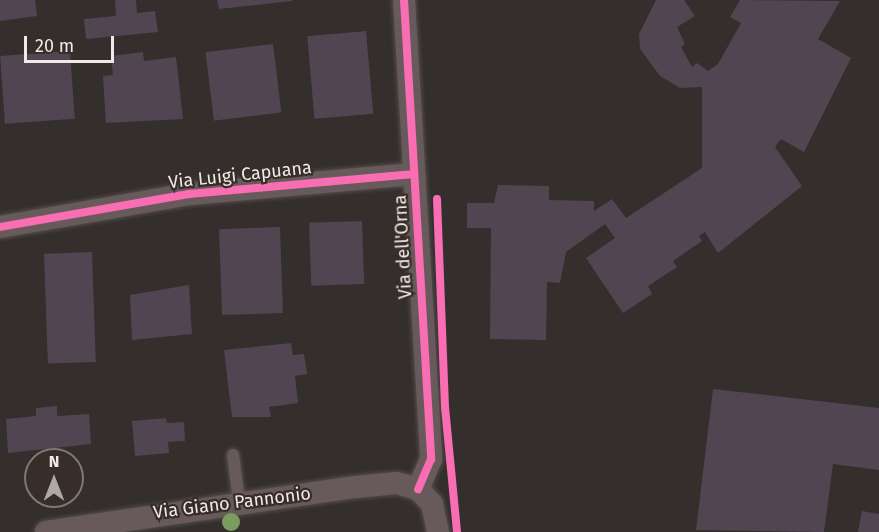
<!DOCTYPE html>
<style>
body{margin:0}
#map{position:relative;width:879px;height:532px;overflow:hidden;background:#342e2c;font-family:"Fira Sans",sans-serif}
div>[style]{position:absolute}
.building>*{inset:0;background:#514552;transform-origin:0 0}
.roads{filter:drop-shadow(0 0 2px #514d4b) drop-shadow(0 0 2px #514d4b)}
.service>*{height:12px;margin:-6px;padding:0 6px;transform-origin:6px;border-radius:6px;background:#685a5b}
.minor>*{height:22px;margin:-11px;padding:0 11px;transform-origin:11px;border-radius:11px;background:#685a5b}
.cycleway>*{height:8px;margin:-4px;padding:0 4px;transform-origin:4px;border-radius:4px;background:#f96db3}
.trees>*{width:18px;height:18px;margin:-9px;border-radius:50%;background:#7a9d5f}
span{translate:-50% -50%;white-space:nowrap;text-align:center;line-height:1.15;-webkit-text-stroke:4.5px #372d29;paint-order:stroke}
.street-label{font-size:18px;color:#f0e9e7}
.north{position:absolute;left:24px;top:448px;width:60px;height:60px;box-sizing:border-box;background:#372d29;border:2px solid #817875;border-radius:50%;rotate:0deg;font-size:16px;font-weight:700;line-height:24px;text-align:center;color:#f0e9e7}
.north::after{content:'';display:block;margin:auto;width:21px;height:27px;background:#aea8a6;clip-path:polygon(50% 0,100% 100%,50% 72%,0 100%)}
.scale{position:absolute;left:24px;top:36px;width:90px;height:27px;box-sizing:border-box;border:3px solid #f0e9e7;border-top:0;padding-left:8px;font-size:18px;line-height:21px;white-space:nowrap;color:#f0e9e7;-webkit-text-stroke:4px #372d29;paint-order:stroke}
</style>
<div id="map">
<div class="building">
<i style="clip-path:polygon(0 0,35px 0,37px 16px,0 21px)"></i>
<i style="clip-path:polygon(115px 0,136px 0,137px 13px,155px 11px,158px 32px,86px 39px,84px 19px,116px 16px)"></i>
<i style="clip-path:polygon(217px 0,292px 0,292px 1px,219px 9px)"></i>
<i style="clip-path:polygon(656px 0,684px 0,695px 16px,677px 27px,685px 44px,681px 47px,692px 67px,697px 63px,708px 71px,718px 64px,741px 23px,730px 17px,740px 0,840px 1px,818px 39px,851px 58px,804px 152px,781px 139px,775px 147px,802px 186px,718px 253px,705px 232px,699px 236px,702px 241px,673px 261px,677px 267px,648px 286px,652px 294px,623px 313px,586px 258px,615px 238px,605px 224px,566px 252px,560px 283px,547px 282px,546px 340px,490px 339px,491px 228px,467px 228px,467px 203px,494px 203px,498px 185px,549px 186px,549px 200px,594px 201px,594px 211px,612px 199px,626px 218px,702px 168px,702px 87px,680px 88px,660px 76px,640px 49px,639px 34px)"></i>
<i style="left:366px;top:31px;width:83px;height:59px;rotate:85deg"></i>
<i style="left:273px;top:44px;width:69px;height:68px;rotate:83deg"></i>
<i style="left:70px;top:51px;width:68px;height:70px;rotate:86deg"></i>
<i style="clip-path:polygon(143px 52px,144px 61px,176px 57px,183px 119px,106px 123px,103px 76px,113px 75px,111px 56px)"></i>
<i style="left:362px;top:221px;width:63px;height:53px;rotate:88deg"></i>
<i style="left:280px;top:227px;width:86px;height:61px;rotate:88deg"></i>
<i style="left:92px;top:252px;width:110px;height:48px;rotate:88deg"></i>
<i style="clip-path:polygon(189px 285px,192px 334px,132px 340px,130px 295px)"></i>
<i style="clip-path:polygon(291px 343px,293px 355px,304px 354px,307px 374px,295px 376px,298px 403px,269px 407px,271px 417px,232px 417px,224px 350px)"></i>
<i style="clip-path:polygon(713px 389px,879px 408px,879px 470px,833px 464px,824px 532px,696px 530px)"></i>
<i style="clip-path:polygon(57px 406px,57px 416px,89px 414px,91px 444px,8px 453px,6px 419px,36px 416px,36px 408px)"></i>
<i style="clip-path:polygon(166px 418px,167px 423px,184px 422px,185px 441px,168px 442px,169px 453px,135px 456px,132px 421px)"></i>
<i style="clip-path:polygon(862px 511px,879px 514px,879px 532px,858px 532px)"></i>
</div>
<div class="roads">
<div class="service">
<i style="left:233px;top:455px;width:46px;rotate:82.6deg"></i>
</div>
<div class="minor">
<i style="left:404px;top:0;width:460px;rotate:86.6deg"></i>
<i style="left:431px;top:459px;width:33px;rotate:113deg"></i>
<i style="left:0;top:227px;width:192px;rotate:-9.9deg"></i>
<i style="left:189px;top:194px;width:226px;rotate:-5.1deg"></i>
<i style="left:418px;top:489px;width:21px;rotate:47deg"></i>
<i style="left:432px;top:504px;width:29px;rotate:78deg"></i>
<i style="left:46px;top:532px;width:313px;rotate:-8.3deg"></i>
<i style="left:356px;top:487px;width:41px;rotate:-5.6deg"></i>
<i style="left:397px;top:483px;width:22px;rotate:16deg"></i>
</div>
</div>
<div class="cycleway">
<i style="left:404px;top:0;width:460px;rotate:86.6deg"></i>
<i style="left:431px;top:459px;width:33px;rotate:113deg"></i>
<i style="left:437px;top:199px;width:208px;rotate:87.8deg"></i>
<i style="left:445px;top:407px;width:126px;rotate:84.5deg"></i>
<i style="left:0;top:227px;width:192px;rotate:-9.9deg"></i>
<i style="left:189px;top:194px;width:226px;rotate:-5.1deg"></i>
</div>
<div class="trees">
<i style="left:231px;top:522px"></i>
</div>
<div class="street-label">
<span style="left:240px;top:175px;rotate:-6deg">Via Luigi Capuana</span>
<span style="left:403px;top:247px;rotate:-93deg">Via dell'Orna</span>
<span style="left:232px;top:503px;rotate:-7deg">Via Giano Pannonio</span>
</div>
<div class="north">N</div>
<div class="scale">20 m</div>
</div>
